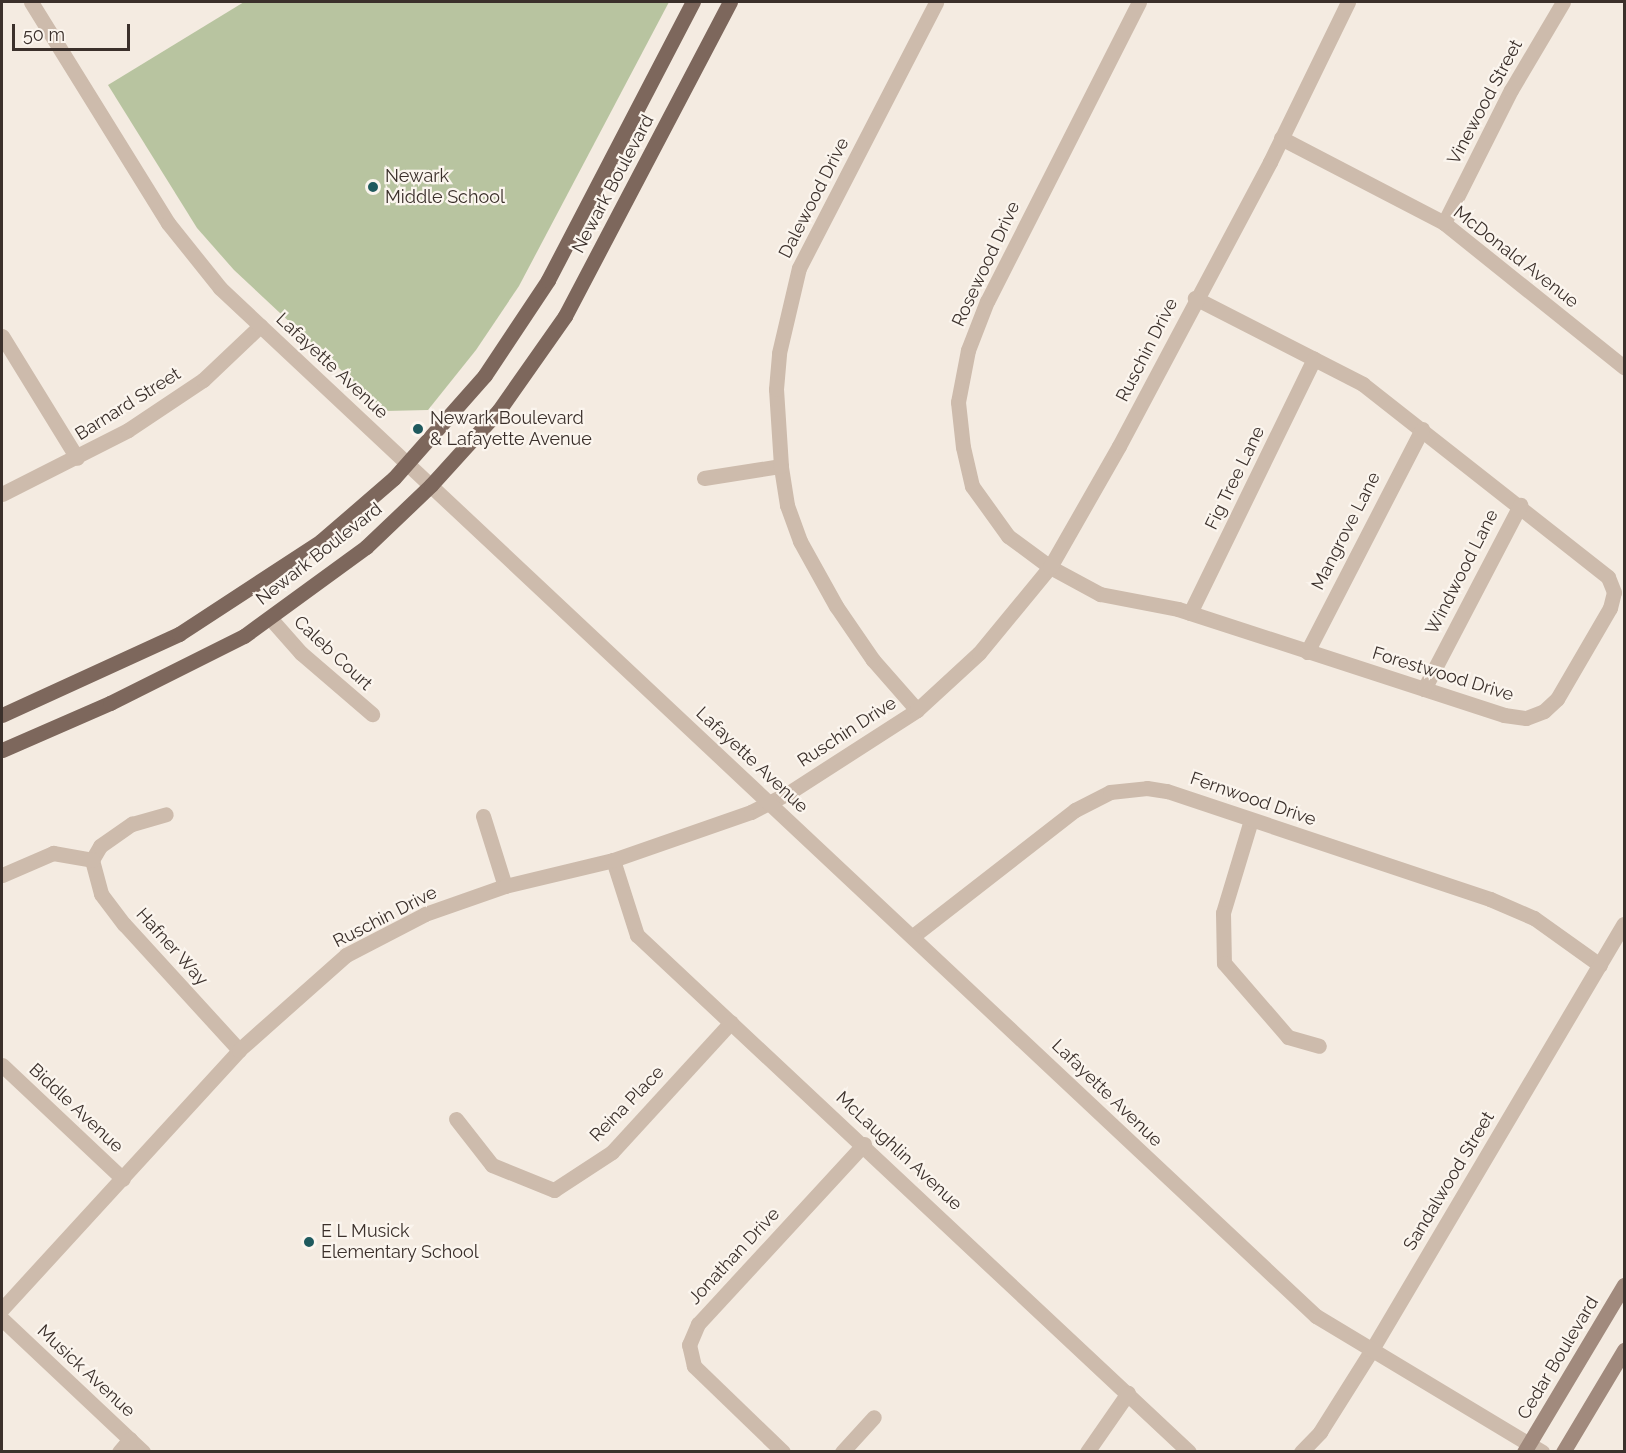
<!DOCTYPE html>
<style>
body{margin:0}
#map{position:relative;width:1626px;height:1453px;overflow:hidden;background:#f4ebe1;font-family:Raleway,sans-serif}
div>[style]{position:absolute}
.green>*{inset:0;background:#b8c4a0}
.minor>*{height:15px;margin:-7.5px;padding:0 7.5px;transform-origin:7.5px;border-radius:7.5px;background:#cdbbac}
.tertiary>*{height:15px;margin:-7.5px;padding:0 7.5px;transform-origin:7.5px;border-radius:7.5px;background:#cdbbac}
.secondary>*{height:15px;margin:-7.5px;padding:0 7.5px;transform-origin:7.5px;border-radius:7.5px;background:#a18a7d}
.primary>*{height:15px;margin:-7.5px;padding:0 7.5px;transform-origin:7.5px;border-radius:7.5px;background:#7d675c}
.dots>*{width:16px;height:16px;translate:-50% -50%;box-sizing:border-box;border:3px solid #fbf5ee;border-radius:50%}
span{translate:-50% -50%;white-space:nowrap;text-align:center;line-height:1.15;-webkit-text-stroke:4.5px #fbf5ee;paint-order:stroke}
.street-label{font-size:18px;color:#3b302b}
.poi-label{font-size:18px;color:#3b302b}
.left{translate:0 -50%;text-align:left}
.frame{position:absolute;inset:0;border:3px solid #3b302b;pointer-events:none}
.scale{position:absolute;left:12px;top:24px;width:118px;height:27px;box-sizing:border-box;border:3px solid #3b302b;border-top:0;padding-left:8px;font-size:18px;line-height:21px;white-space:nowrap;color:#3b302b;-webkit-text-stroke:4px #fbf5ee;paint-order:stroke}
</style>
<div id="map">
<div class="green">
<i style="clip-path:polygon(244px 2px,669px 2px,519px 286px,476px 350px,428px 410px,385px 411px,234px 270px,197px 228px,108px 85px)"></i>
</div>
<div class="minor">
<i style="left:1139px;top:2px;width:335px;rotate:116.9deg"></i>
<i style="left:987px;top:301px;width:53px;rotate:111.2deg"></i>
<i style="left:968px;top:350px;width:53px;rotate:100.9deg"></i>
<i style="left:958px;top:402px;width:45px;rotate:83.7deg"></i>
<i style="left:963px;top:447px;width:40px;rotate:77deg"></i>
<i style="left:972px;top:486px;width:62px;rotate:54.2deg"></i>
<i style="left:1008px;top:536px;width:52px;rotate:36.4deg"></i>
<i style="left:1050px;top:567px;width:57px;rotate:28.4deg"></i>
<i style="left:1100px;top:594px;width:79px;rotate:10.9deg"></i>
<i style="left:1178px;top:609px;width:343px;rotate:18deg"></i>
<i style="left:1504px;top:715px;width:22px;rotate:8deg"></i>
<i style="left:1526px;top:718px;width:19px;rotate:-21deg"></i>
<i style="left:1544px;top:711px;width:18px;rotate:-43deg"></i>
<i style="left:1557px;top:699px;width:105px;rotate:-59.8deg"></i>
<i style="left:1610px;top:608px;width:16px;rotate:-76deg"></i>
<i style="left:1614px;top:592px;width:16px;rotate:-112deg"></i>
<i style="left:1608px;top:577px;width:312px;rotate:-141.8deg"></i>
<i style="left:1363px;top:384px;width:189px;rotate:-152.9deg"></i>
<i style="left:1281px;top:138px;width:184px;rotate:27.5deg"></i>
<i style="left:1444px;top:223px;width:231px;rotate:38.7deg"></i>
<i style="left:1444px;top:223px;width:149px;rotate:-63.3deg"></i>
<i style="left:1511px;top:90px;width:102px;rotate:-59.4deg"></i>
<i style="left:2px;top:336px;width:143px;rotate:58.4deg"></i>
<i style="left:704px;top:478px;width:78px;rotate:-8.9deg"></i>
<i style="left:2px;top:494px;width:141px;rotate:-26.9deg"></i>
<i style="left:128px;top:430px;width:90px;rotate:-33.7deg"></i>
<i style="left:203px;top:380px;width:79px;rotate:-43.5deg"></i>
<i style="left:1190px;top:613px;width:283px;rotate:-64deg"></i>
<i style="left:270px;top:618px;width:47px;rotate:48.5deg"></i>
<i style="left:301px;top:653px;width:94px;rotate:40.7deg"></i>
<i style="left:1307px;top:652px;width:251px;rotate:-62.7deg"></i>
<i style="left:1424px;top:689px;width:208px;rotate:-62.4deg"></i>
<i style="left:917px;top:710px;width:67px;rotate:-131.3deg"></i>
<i style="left:873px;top:660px;width:65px;rotate:-124.4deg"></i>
<i style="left:836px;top:606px;width:74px;rotate:-119deg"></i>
<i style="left:800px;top:541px;width:38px;rotate:-110deg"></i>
<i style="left:787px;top:505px;width:39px;rotate:-99deg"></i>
<i style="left:781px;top:466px;width:77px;rotate:-93.7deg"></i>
<i style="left:776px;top:389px;width:36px;rotate:-85deg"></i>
<i style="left:779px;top:353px;width:87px;rotate:-76.8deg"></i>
<i style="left:799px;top:268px;width:299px;rotate:-62.7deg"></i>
<i style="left:483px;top:816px;width:73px;rotate:72.6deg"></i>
<i style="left:1251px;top:820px;width:97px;rotate:106.8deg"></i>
<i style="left:1223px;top:913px;width:50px;rotate:88.9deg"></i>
<i style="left:1224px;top:963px;width:98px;rotate:49.1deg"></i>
<i style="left:1288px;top:1037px;width:32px;rotate:16deg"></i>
<i style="left:92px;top:860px;width:35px;rotate:75deg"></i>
<i style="left:101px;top:894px;width:38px;rotate:53deg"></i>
<i style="left:124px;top:924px;width:171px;rotate:47.6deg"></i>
<i style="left:92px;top:860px;width:16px;rotate:-60deg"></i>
<i style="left:100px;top:846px;width:39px;rotate:-35deg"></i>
<i style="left:132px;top:824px;width:35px;rotate:-16deg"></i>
<i style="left:613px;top:860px;width:79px;rotate:72.3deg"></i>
<i style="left:637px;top:935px;width:756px;rotate:43.12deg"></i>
<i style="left:2px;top:875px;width:56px;rotate:-23.3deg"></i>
<i style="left:53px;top:853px;width:40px;rotate:10deg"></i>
<i style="left:913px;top:936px;width:205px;rotate:-37.9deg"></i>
<i style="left:1075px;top:810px;width:39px;rotate:-27deg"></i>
<i style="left:1110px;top:792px;width:37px;rotate:-6deg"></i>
<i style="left:1147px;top:788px;width:20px;rotate:9deg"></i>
<i style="left:1167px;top:791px;width:341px;rotate:18.5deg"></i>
<i style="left:1490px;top:899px;width:48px;rotate:23.4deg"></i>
<i style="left:1534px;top:918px;width:81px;rotate:35.5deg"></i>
<i style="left:2px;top:1065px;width:166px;rotate:43.3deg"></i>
<i style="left:456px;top:1119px;width:58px;rotate:52deg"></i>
<i style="left:492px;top:1165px;width:67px;rotate:22deg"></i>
<i style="left:554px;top:1190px;width:69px;rotate:-33.2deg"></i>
<i style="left:612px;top:1152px;width:176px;rotate:-47.5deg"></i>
<i style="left:2px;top:1309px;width:351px;rotate:-47.5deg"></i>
<i style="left:239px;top:1050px;width:143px;rotate:-41.6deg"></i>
<i style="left:346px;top:955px;width:89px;rotate:-27.4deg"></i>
<i style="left:425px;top:914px;width:85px;rotate:-19.3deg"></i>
<i style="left:505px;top:886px;width:111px;rotate:-13.5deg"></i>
<i style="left:613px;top:860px;width:146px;rotate:-19.2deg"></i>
<i style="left:751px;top:812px;width:44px;rotate:-27.1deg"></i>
<i style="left:790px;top:792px;width:151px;rotate:-32.8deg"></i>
<i style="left:917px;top:710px;width:84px;rotate:-42.6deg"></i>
<i style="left:979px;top:653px;width:112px;rotate:-50.5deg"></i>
<i style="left:1050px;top:567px;width:139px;rotate:-60.3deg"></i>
<i style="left:1119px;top:446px;width:322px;rotate:-62deg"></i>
<i style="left:1270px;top:162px;width:178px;rotate:-64deg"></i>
<i style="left:2px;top:1319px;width:194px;rotate:43.3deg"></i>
<i style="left:119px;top:1452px;width:17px;rotate:-50deg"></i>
<i style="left:783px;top:1452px;width:124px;rotate:-136deg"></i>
<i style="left:694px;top:1366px;width:22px;rotate:-103deg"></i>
<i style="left:689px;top:1345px;width:23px;rotate:-67deg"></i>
<i style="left:698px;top:1324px;width:245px;rotate:-47.3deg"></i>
<i style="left:842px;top:1452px;width:47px;rotate:-47.6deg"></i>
<i style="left:1087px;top:1452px;width:72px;rotate:-55.2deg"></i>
<i style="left:1301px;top:1452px;width:28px;rotate:-46deg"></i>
<i style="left:1320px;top:1432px;width:96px;rotate:-57.8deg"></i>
<i style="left:1371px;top:1351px;width:496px;rotate:-59.4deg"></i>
</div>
<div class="tertiary">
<i style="left:31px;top:2px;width:260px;rotate:58.2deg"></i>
<i style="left:168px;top:223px;width:83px;rotate:51.3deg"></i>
<i style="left:220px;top:288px;width:1503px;rotate:43.17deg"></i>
<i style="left:1316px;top:1316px;width:264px;rotate:31deg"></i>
</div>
<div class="secondary">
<i style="left:1524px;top:1452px;width:195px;rotate:-59.1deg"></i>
<i style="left:1563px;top:1452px;width:119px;rotate:-59.1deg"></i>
</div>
<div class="primary">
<i style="left:2px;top:715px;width:195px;rotate:-24.6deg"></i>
<i style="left:179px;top:634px;width:170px;rotate:-33.2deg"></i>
<i style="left:321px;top:541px;width:96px;rotate:-40.8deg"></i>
<i style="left:394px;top:478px;width:137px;rotate:-48.5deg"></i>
<i style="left:485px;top:375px;width:114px;rotate:-56.4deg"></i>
<i style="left:548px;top:280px;width:314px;rotate:-62.5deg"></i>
<i style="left:2px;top:750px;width:118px;rotate:-23.5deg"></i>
<i style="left:110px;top:703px;width:150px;rotate:-26.6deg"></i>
<i style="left:244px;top:636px;width:151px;rotate:-36.1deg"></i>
<i style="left:366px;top:547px;width:90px;rotate:-43.6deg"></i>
<i style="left:431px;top:485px;width:101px;rotate:-47.8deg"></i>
<i style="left:499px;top:410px;width:115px;rotate:-54.9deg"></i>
<i style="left:565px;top:316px;width:355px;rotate:-62.3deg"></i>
</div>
<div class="dots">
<i style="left:373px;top:187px;background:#1f5a5e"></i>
<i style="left:418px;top:429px;background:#1f5a5e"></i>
<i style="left:309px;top:1242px;background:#1f5a5e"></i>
</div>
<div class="street-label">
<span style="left:1485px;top:102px;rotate:-62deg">Vinewood Street</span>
<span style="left:613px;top:184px;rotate:-62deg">Newark Boulevard</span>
<span style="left:814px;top:198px;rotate:-63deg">Dalewood Drive</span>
<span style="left:1516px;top:257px;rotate:38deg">McDonald Avenue</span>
<span style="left:986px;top:264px;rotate:-65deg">Rosewood Drive</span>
<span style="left:1147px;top:350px;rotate:-63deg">Ruschin Drive</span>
<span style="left:332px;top:366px;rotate:43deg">Lafayette Avenue</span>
<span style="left:128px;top:404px;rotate:-32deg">Barnard Street</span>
<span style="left:1235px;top:478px;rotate:-64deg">Fig Tree Lane</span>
<span style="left:1346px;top:531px;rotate:-63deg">Mangrove Lane</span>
<span style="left:319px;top:554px;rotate:-38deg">Newark Boulevard</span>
<span style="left:1462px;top:572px;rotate:-63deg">Windwood Lane</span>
<span style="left:333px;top:653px;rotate:43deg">Caleb Court</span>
<span style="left:1443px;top:674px;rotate:17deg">Forestwood Drive</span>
<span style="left:847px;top:732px;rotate:-33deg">Ruschin Drive</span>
<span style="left:752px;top:760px;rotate:43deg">Lafayette Avenue</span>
<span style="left:1253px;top:799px;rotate:19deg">Fernwood Drive</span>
<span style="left:385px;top:917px;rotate:-27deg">Ruschin Drive</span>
<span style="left:172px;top:947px;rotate:48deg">Hafner Way</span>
<span style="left:1107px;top:1093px;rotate:44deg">Lafayette Avenue</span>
<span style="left:627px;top:1104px;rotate:-46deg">Reina Place</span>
<span style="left:76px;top:1108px;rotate:43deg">Biddle Avenue</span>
<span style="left:899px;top:1151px;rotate:43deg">McLaughlin Avenue</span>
<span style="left:1449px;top:1181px;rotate:-59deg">Sandalwood Street</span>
<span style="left:734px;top:1256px;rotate:-47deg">Jonathan Drive</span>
<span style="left:1558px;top:1358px;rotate:-59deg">Cedar Boulevard</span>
<span style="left:86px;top:1371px;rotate:43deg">Musick Avenue</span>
</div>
<div class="poi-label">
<span class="left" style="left:385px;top:187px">Newark<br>Middle School</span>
<span class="left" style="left:430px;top:429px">Newark Boulevard<br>&amp; Lafayette Avenue</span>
<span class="left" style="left:321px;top:1242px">E L Musick<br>Elementary School</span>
</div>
<div class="frame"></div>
<div class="scale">50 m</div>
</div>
